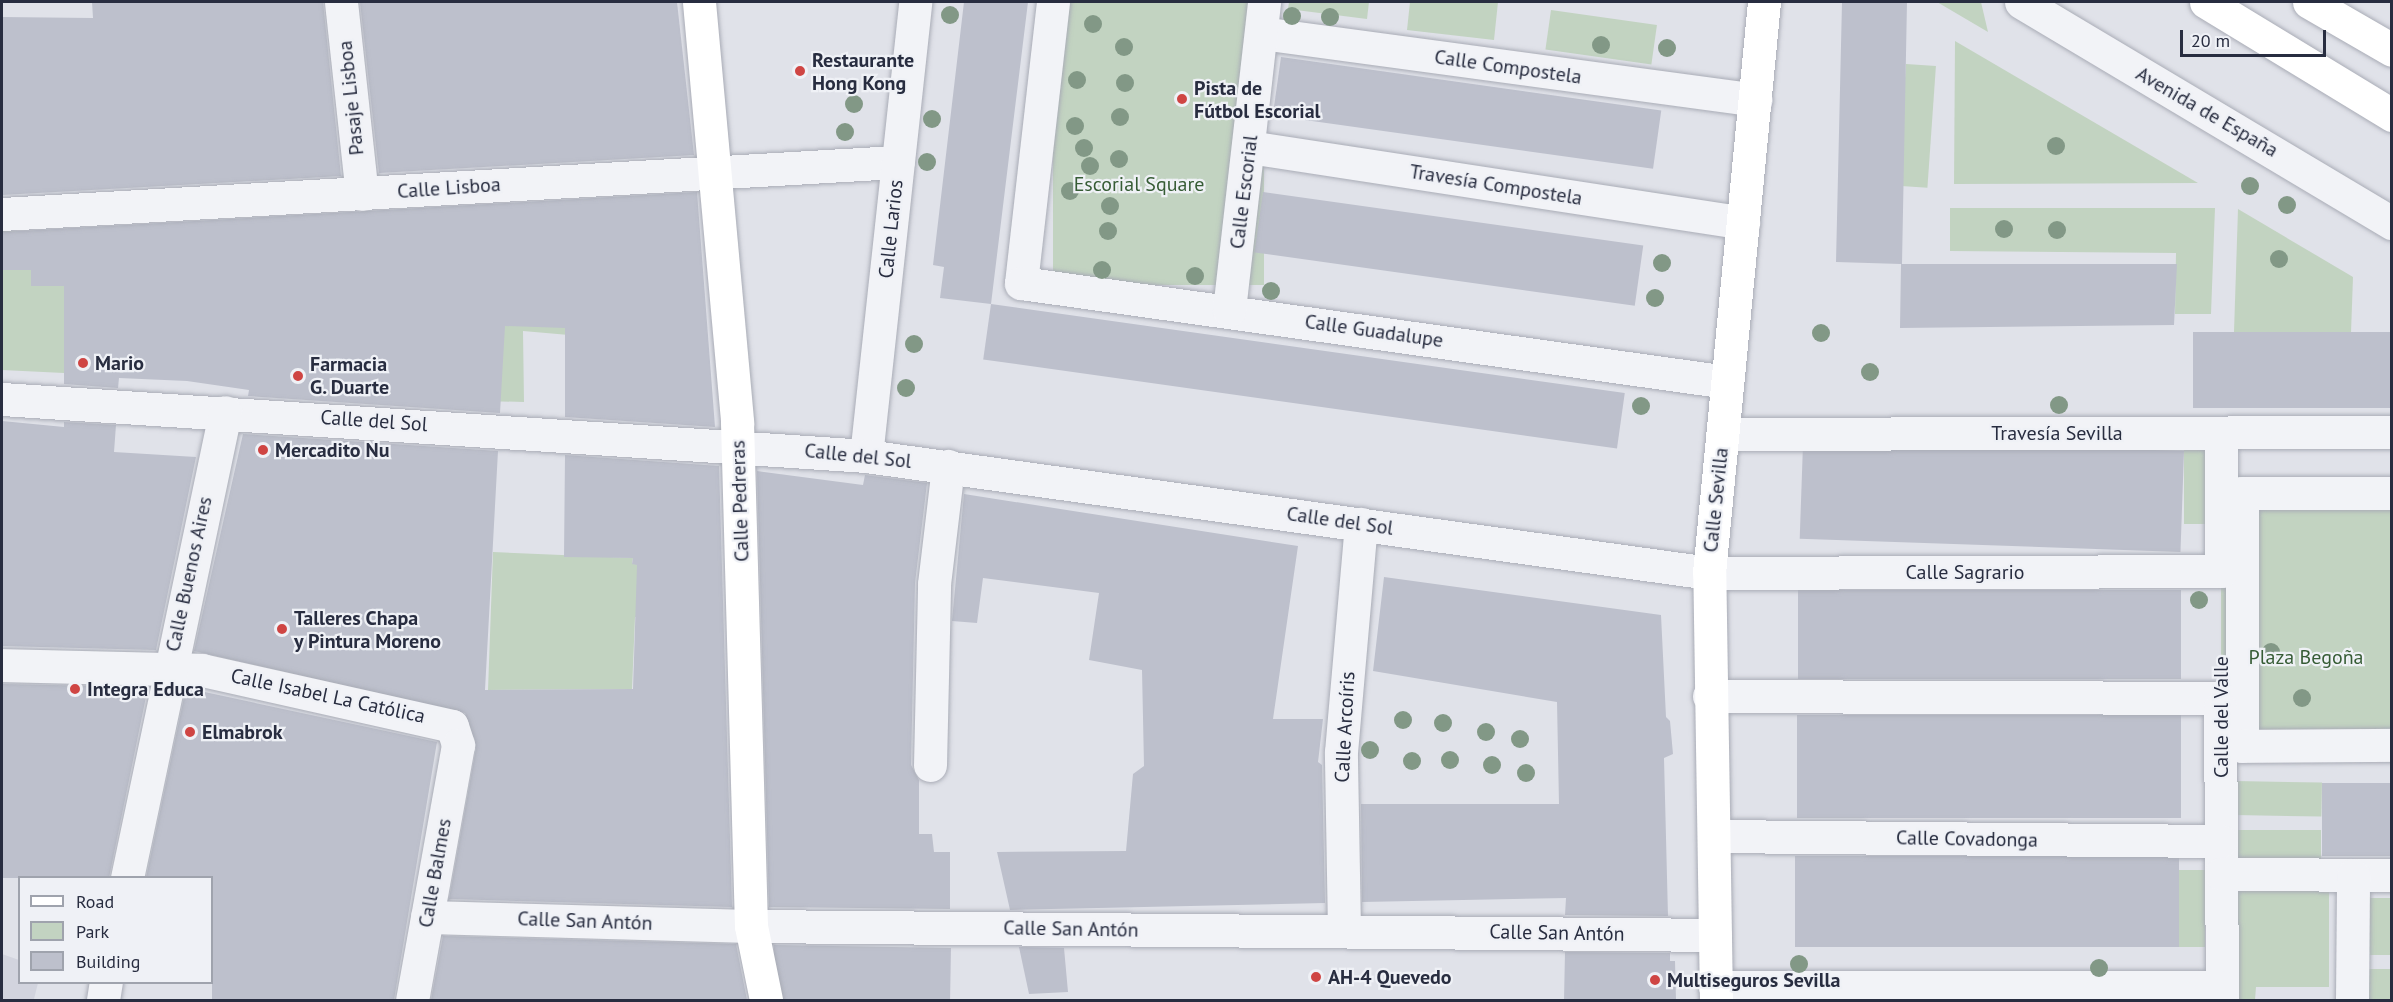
<!DOCTYPE html>
<meta charset="utf-8">
<style>
body{margin:0}
#map{position:relative;width:2393px;height:1002px;overflow:hidden;background:#e0e2e9;font-family:"PT Sans",sans-serif}
div>[style]{position:absolute}
.built>*{inset:0;background:#d2d4de}
.green>*{inset:0;background:#c2d3c1;transform-origin:0 0}
.building>*{inset:0;background:#bdc0cc;transform-origin:0 0}
.roads{filter:drop-shadow(0 0 2px #a9acb6) drop-shadow(0 0 2px #a9acb6)}
.pedestrian>*{height:33px;margin:-16.5px;padding:0 16.5px;transform-origin:16.5px;border-radius:16.5px;background:#f2f3f7}
.minor>*{height:33px;margin:-16.5px;padding:0 16.5px;transform-origin:16.5px;border-radius:16.5px;background:#f2f3f7}
.tertiary>*{height:33px;margin:-16.5px;padding:0 16.5px;transform-origin:16.5px;border-radius:16.5px;background:#f2f3f7}
.secondary>*{height:33px;margin:-16.5px;padding:0 16.5px;transform-origin:16.5px;border-radius:16.5px;background:#fff}
.trunk>*{height:33px;margin:-16.5px;padding:0 16.5px;transform-origin:16.5px;border-radius:16.5px;background:#fff}
.trees>*{width:18px;height:18px;margin:-9px;border-radius:50%;background:#829886}
.dots>*{width:16px;height:16px;translate:-50% -50%;box-sizing:border-box;border:3px solid #eff1f6;border-radius:50%}
span{translate:-50% -50%;white-space:nowrap;text-align:center;line-height:1.15;-webkit-text-stroke:4.5px #eff1f6;paint-order:stroke}
.poi-label{font-size:20px;color:#282d40;font-weight:700}
.left{translate:0 -50%;text-align:left}
.street-label{font-size:20px;color:#282d40}
.park-label{font-size:20px;color:#365c35}
.frame{position:absolute;inset:0;border:3px solid #282d40;pointer-events:none}
.legend{position:absolute;left:18px;top:876px;width:195px;height:108px;box-sizing:border-box;background:#eff1f6;border:2px solid #9fa3ad;margin:0;padding:8px 10px;list-style:none;font-size:18px;color:#282d40}
.legend li{display:flex;align-items:center;gap:12px;height:30px}
.legend b{width:30px;border:2px solid #9fa3ad}
.scale{position:absolute;left:2180px;top:30px;width:146px;height:27px;box-sizing:border-box;border:3px solid #282d40;border-top:0;padding-left:8px;font-size:18px;line-height:21px;white-space:nowrap;color:#282d40;-webkit-text-stroke:4px #eff1f6;paint-order:stroke}
</style>
<div id="map">
<div class="built">
<i style="clip-path:polygon(2px 954px,19px 960px,20px 982px,38px 983px,34px 999px,38px 1000px,2px 1000px)"></i>
</div>
<div class="green">
<i style="left:1053px;top:2px;width:211px;height:283px"></i>
<i style="clip-path:polygon(1289px 2px,1369px 2px,1367px 19px,1288px 9px)"></i>
<i style="clip-path:polygon(1410px 2px,1498px 2px,1494px 40px,1407px 30px)"></i>
<i style="clip-path:polygon(1937px 2px,1981px 2px,1988px 32px)"></i>
<i style="left:1551px;top:10px;width:107px;height:40px;rotate:8deg"></i>
<i style="clip-path:polygon(1955px 41px,2198px 183px,1954px 184px)"></i>
<i style="left:1906px;top:64px;width:30px;height:122px;rotate:4deg"></i>
<i style="clip-path:polygon(1950px 208px,2215px 208px,2211px 314px,2175px 314px,2176px 253px,1950px 251px)"></i>
<i style="clip-path:polygon(2238px 209px,2353px 277px,2351px 333px,2234px 332px)"></i>
<i style="clip-path:polygon(3px 231px,33px 232px,31px 286px,64px 286px,64px 373px,2px 370px)"></i>
<i style="clip-path:polygon(569px 318px,569px 335px,523px 331px,524px 402px,483px 401px,490px 320px)"></i>
<i style="left:2184px;top:447px;width:24px;height:77px"></i>
<i style="left:2221px;top:481px;width:170px;height:279px"></i>
<i style="clip-path:polygon(493px 552px,633px 558px,632px 564px,673px 565px,722px 614px,635px 617px,632px 689px,488px 690px)"></i>
<i style="left:2235px;top:781px;width:87px;height:34px;rotate:1deg"></i>
<i style="left:2237px;top:830px;width:84px;height:33px"></i>
<i style="left:2179px;top:870px;width:26px;height:77px"></i>
<i style="clip-path:polygon(2234px 887px,2329px 887px,2329px 987px,2256px 987px,2255px 1000px,2234px 1000px)"></i>
<i style="left:2364px;top:898px;width:27px;height:57px"></i>
<i style="left:2364px;top:969px;width:27px;height:31px"></i>
</div>
<div class="building">
<i style="clip-path:polygon(92px 2px,323px 2px,341px 176px,2px 195px,2px 17px,93px 18px)"></i>
<i style="clip-path:polygon(360px 2px,677px 2px,694px 155px,379px 173px)"></i>
<i style="clip-path:polygon(964px 2px,1028px 2px,991px 304px,940px 298px,944px 267px,933px 265px)"></i>
<i style="clip-path:polygon(1842px 2px,1907px 2px,1902px 264px,2177px 264px,2174px 325px,1900px 328px,1901px 264px,1836px 262px)"></i>
<i style="left:1281px;top:57px;width:384px;height:59px;rotate:8deg"></i>
<i style="clip-path:polygon(697px 192px,715px 427px,565px 417px,565px 328px,505px 326px,500px 413px,248px 396px,249px 390px,187px 381px,119px 378px,118px 388px,64px 384px,64px 286px,31px 286px,31px 270px,2px 270px,2px 232px)"></i>
<i style="left:1263px;top:192px;width:384px;height:61px;rotate:8deg"></i>
<i style="left:991px;top:304px;width:640px;height:56px;rotate:8deg"></i>
<i style="left:2193px;top:332px;width:198px;height:76px"></i>
<i style="clip-path:polygon(2px 421px,64px 427px,64px 422px,116px 425px,114px 452px,196px 457px,156px 650px,2px 646px)"></i>
<i style="clip-path:polygon(243px 434px,498px 451px,485px 690px,633px 689px,637px 565px,632px 564px,633px 558px,564px 557px,565px 455px,719px 466px,732px 907px,449px 899px,476px 748px,465px 713px,194px 651px)"></i>
<i style="left:2184px;top:451px;width:101px;height:381px;rotate:92deg"></i>
<i style="clip-path:polygon(757px 471px,863px 485px,865px 475px,927px 483px,915px 583px,911px 765px,919px 780px,919px 834px,932px 834px,934px 852px,950px 852px,950px 909px,769px 907px)"></i>
<i style="clip-path:polygon(964px 494px,1298px 546px,1273px 719px,1323px 719px,1318px 762px,1322px 765px,1325px 903px,1010px 910px,997px 852px,1126px 851px,1133px 774px,1144px 766px,1142px 670px,1089px 660px,1099px 593px,983px 578px,977px 623px,952px 621px)"></i>
<i style="clip-path:polygon(1384px 577px,1661px 615px,1666px 717px,1670px 721px,1673px 754px,1664px 758px,1668px 916px,1565px 915px,1566px 898px,1362px 902px,1361px 804px,1559px 804px,1557px 702px,1373px 671px)"></i>
<i style="left:2181px;top:590px;width:89px;height:383px;rotate:90deg"></i>
<i style="clip-path:polygon(2px 684px,148px 687px,109px 878px,2px 878px)"></i>
<i style="clip-path:polygon(186px 688px,437px 742px,394px 1000px,212px 1000px,212px 878px,146px 878px)"></i>
<i style="left:1797px;top:715px;width:384px;height:103px"></i>
<i style="left:2322px;top:783px;width:69px;height:73px"></i>
<i style="left:1795px;top:856px;width:384px;height:91px"></i>
<i style="clip-path:polygon(443px 936px,736px 944px,747px 1000px,431px 1000px)"></i>
<i style="left:774px;top:945px;width:177px;height:56px;rotate:1deg"></i>
<i style="clip-path:polygon(1019px 947px,1064px 948px,1068px 992px,1029px 994px)"></i>
<i style="clip-path:polygon(1565px 952px,1670px 953px,1670px 961px,1675px 961px,1676px 1000px,1564px 1000px)"></i>
</div>
<div class="roads">
<div class="pedestrian">
<i style="left:1053px;top:2px;width:283px;rotate:96.5deg"></i>
<i style="left:1021px;top:283px;width:713px;rotate:7.98deg"></i>
<i style="left:1261px;top:33px;width:499px;rotate:7.7deg"></i>
<i style="left:1249px;top:147px;width:500px;rotate:8.7deg"></i>
<i style="left:1229px;top:310px;width:310px;rotate:-83.5deg"></i>
<i style="left:2392px;top:493px;width:150px;rotate:180deg"></i>
<i style="left:2242px;top:493px;width:253px;rotate:90deg"></i>
<i style="left:2242px;top:746px;width:150px;rotate:-0.4deg"></i>
<i style="left:1709px;top:696px;width:511px;rotate:0.22deg"></i>
<i style="left:2220px;top:708px;width:292px;rotate:89.6deg"></i>
<i style="left:1714px;top:836px;width:507px;rotate:0.57deg"></i>
<i style="left:2221px;top:874px;width:171px;rotate:0.3deg"></i>
<i style="left:1344px;top:931px;width:179px;rotate:-91deg"></i>
<i style="left:1341px;top:752px;width:229px;rotate:-85deg"></i>
<i style="left:1715px;top:987px;width:507px"></i>
<i style="left:2352px;top:1000px;width:125px;rotate:-89.5deg"></i>
</div>
<div class="minor">
<i style="left:341px;top:2px;width:193px;rotate:83.8deg"></i>
<i style="left:2px;top:214px;width:897px;rotate:-3.33deg"></i>
<i style="left:1723px;top:434px;width:669px;rotate:-0.17deg"></i>
<i style="left:866px;top:456px;width:457px;rotate:-83.8deg"></i>
<i style="left:1709px;top:573px;width:512px;rotate:-0.22deg"></i>
<i style="left:2221px;top:571px;width:138px;rotate:-90deg"></i>
<i style="left:2px;top:665px;width:200px;rotate:1.4deg"></i>
<i style="left:202px;top:670px;width:256px;rotate:12.6deg"></i>
<i style="left:452px;top:726px;width:20px;rotate:72deg"></i>
<i style="left:458px;top:745px;width:259px;rotate:100.2deg"></i>
<i style="left:930px;top:765px;width:181px;rotate:-88.7deg"></i>
<i style="left:934px;top:584px;width:119px;rotate:-83.2deg"></i>
<i style="left:427px;top:917px;width:324px;rotate:1.6deg"></i>
<i style="left:751px;top:926px;width:964px;rotate:0.53deg"></i>
</div>
<div class="tertiary">
<i style="left:2021px;top:2px;width:432px;rotate:30.8deg"></i>
<i style="left:2px;top:399px;width:866px;rotate:3.77deg"></i>
<i style="left:866px;top:456px;width:851px;rotate:7.9deg"></i>
<i style="left:127px;top:878px;width:476px;rotate:-78.1deg"></i>
<i style="left:103px;top:1000px;width:18px;rotate:-81deg"></i>
</div>
<div class="secondary">
<i style="left:699px;top:2px;width:422px;rotate:84.8deg"></i>
<i style="left:737px;top:422px;width:504px;rotate:88.41deg"></i>
<i style="left:751px;top:926px;width:76px;rotate:78.5deg"></i>
<i style="left:1716px;top:1000px;width:427px;rotate:-90.9deg"></i>
<i style="left:1709px;top:573px;width:574px;rotate:-84.5deg"></i>
</div>
<div class="trunk">
<i style="left:2206px;top:2px;width:218px;rotate:31.3deg"></i>
<i style="left:2309px;top:2px;width:96px;rotate:30deg"></i>
</div>
</div>
<div class="trees">
<i style="left:950px;top:15px"></i>
<i style="left:1292px;top:16px"></i>
<i style="left:1330px;top:17px"></i>
<i style="left:1093px;top:24px"></i>
<i style="left:1601px;top:45px"></i>
<i style="left:1124px;top:47px"></i>
<i style="left:1667px;top:48px"></i>
<i style="left:1077px;top:80px"></i>
<i style="left:1125px;top:83px"></i>
<i style="left:854px;top:104px"></i>
<i style="left:1120px;top:117px"></i>
<i style="left:932px;top:119px"></i>
<i style="left:1075px;top:126px"></i>
<i style="left:845px;top:132px"></i>
<i style="left:2056px;top:146px"></i>
<i style="left:1084px;top:148px"></i>
<i style="left:1119px;top:159px"></i>
<i style="left:927px;top:162px"></i>
<i style="left:1090px;top:166px"></i>
<i style="left:2250px;top:186px"></i>
<i style="left:1070px;top:191px"></i>
<i style="left:2287px;top:205px"></i>
<i style="left:1110px;top:206px"></i>
<i style="left:2004px;top:229px"></i>
<i style="left:2057px;top:230px"></i>
<i style="left:1108px;top:231px"></i>
<i style="left:2279px;top:259px"></i>
<i style="left:1662px;top:263px"></i>
<i style="left:1102px;top:270px"></i>
<i style="left:1195px;top:276px"></i>
<i style="left:1271px;top:291px"></i>
<i style="left:1655px;top:298px"></i>
<i style="left:1821px;top:333px"></i>
<i style="left:914px;top:344px"></i>
<i style="left:1870px;top:372px"></i>
<i style="left:906px;top:388px"></i>
<i style="left:2059px;top:405px"></i>
<i style="left:1641px;top:406px"></i>
<i style="left:2199px;top:600px"></i>
<i style="left:2271px;top:652px"></i>
<i style="left:2302px;top:698px"></i>
<i style="left:1403px;top:720px"></i>
<i style="left:1443px;top:723px"></i>
<i style="left:1486px;top:732px"></i>
<i style="left:1520px;top:739px"></i>
<i style="left:1370px;top:750px"></i>
<i style="left:1450px;top:760px"></i>
<i style="left:1412px;top:761px"></i>
<i style="left:1492px;top:765px"></i>
<i style="left:1526px;top:773px"></i>
<i style="left:1799px;top:964px"></i>
<i style="left:2099px;top:968px"></i>
</div>
<div class="dots">
<i style="left:800px;top:71px;background:#cf4543"></i>
<i style="left:1182px;top:99px;background:#cf4543"></i>
<i style="left:83px;top:363px;background:#cf4543"></i>
<i style="left:298px;top:376px;background:#cf4543"></i>
<i style="left:263px;top:450px;background:#cf4543"></i>
<i style="left:282px;top:629px;background:#cf4543"></i>
<i style="left:75px;top:689px;background:#cf4543"></i>
<i style="left:190px;top:732px;background:#cf4543"></i>
<i style="left:1316px;top:977px;background:#cf4543"></i>
<i style="left:1655px;top:980px;background:#cf4543"></i>
</div>
<div class="poi-label">
<span class="left" style="left:812px;top:72px">Restaurante<br>Hong Kong</span>
<span class="left" style="left:1194px;top:100px">Pista de<br>Fútbol Escorial</span>
<span class="left" style="left:95px;top:363px">Mario</span>
<span class="left" style="left:310px;top:376px">Farmacia<br>G. Duarte</span>
<span class="left" style="left:275px;top:450px">Mercadito Nu</span>
<span class="left" style="left:294px;top:630px">Talleres Chapa<br>y Pintura Moreno</span>
<span class="left" style="left:87px;top:689px">Integra Educa</span>
<span class="left" style="left:202px;top:732px">Elmabrok</span>
<span class="left" style="left:1328px;top:977px">AH-4 Quevedo</span>
<span class="left" style="left:1667px;top:980px">Multiseguros Sevilla</span>
</div>
<div class="street-label">
<span style="left:1508px;top:67px;rotate:8deg">Calle Compostela</span>
<span style="left:351px;top:98px;rotate:-96deg">Pasaje Lisboa</span>
<span style="left:2207px;top:112px;rotate:30deg">Avenida de España</span>
<span style="left:1496px;top:185px;rotate:9deg">Travesía Compostela</span>
<span style="left:449px;top:188px;rotate:-4deg">Calle Lisboa</span>
<span style="left:1244px;top:192px;rotate:-83deg">Calle Escorial</span>
<span style="left:891px;top:229px;rotate:-84deg">Calle Larios</span>
<span style="left:1374px;top:331px;rotate:8deg">Calle Guadalupe</span>
<span style="left:374px;top:421px;rotate:4deg">Calle del Sol</span>
<span style="left:2057px;top:433px">Travesía Sevilla</span>
<span style="left:858px;top:456px;rotate:6deg">Calle del Sol</span>
<span style="left:1716px;top:500px;rotate:-84deg">Calle Sevilla</span>
<span style="left:740px;top:501px;rotate:-92deg">Calle Pedreras</span>
<span style="left:1340px;top:521px;rotate:8deg">Calle del Sol</span>
<span style="left:1965px;top:572px">Calle Sagrario</span>
<span style="left:189px;top:574px;rotate:-78deg">Calle Buenos Aires</span>
<span style="left:328px;top:696px;rotate:12deg">Calle Isabel La Católica</span>
<span style="left:2221px;top:717px;rotate:-90deg">Calle del Valle</span>
<span style="left:1345px;top:727px;rotate:-87deg">Calle Arcoíris</span>
<span style="left:1967px;top:839px;rotate:1deg">Calle Covadonga</span>
<span style="left:435px;top:873px;rotate:-80deg">Calle Balmes</span>
<span style="left:585px;top:921px;rotate:2deg">Calle San Antón</span>
<span style="left:1071px;top:929px;rotate:1deg">Calle San Antón</span>
<span style="left:1557px;top:933px;rotate:1deg">Calle San Antón</span>
</div>
<div class="park-label">
<span style="left:1139px;top:184px">Escorial Square</span>
<span style="left:2306px;top:657px">Plaza Begoña</span>
</div>
<div class="frame"></div>
<ul class="legend">
<li><b style="height:8px;background:#fff"></b>Road</li>
<li><b style="height:16px;background:#c2d3c1"></b>Park</li>
<li><b style="height:16px;background:#bdc0cc"></b>Building</li>
</ul>
<div class="scale">20 m</div>
</div>
